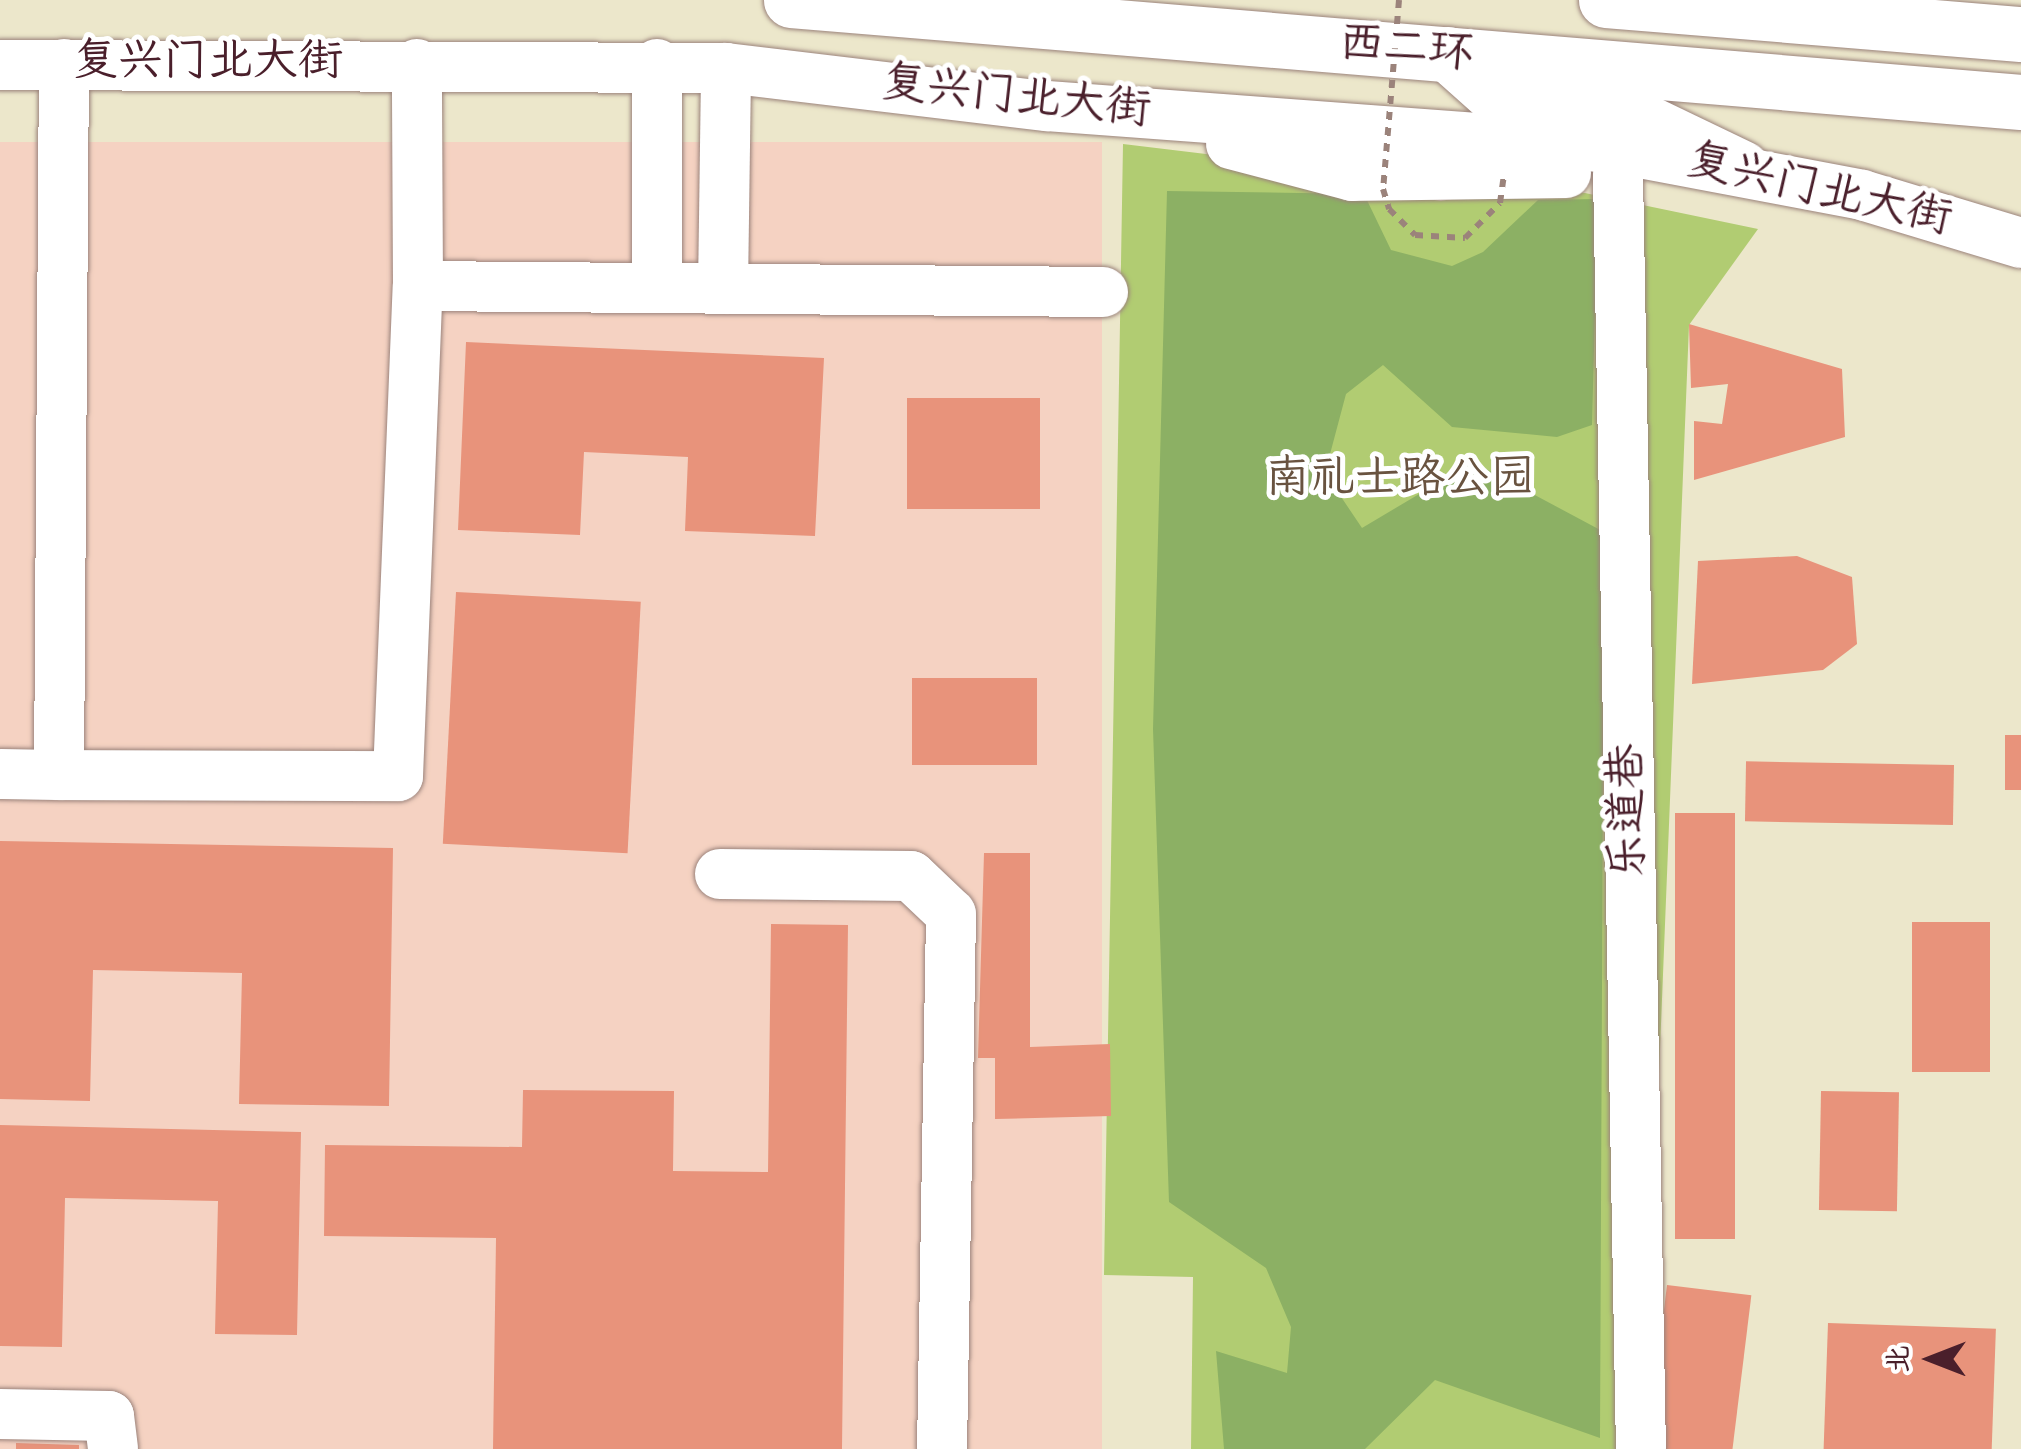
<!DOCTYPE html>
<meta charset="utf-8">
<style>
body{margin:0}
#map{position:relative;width:2021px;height:1449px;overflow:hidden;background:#ece7cb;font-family:"Indie Flower","LXGW WenKai TC",sans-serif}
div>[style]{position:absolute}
.built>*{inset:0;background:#f5d2c2;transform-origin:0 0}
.green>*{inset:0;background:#b1cc72}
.forest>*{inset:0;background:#8cb064}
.building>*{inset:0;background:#e8937b;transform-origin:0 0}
.roads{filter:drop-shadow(0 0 2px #9b837b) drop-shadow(0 0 2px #9b837b)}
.minor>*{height:50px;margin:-25px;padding:0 25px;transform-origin:25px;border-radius:25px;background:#fff}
.highway>*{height:55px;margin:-27.5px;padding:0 27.5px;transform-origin:27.5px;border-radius:27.5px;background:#fff}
.path-bridge>*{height:6px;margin-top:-3px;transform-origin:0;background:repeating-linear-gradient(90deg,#9b837b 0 8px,transparent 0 16px)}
span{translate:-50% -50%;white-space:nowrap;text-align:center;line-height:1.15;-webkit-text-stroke:10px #fff;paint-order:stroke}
.street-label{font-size:45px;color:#4a1f2b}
.park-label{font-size:45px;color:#695340}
.north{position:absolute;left:1881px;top:1309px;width:100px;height:100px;-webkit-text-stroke:8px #fff;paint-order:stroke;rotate:270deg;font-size:28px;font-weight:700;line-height:40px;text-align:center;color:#4a1f2b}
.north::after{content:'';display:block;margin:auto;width:35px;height:45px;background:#4a1f2b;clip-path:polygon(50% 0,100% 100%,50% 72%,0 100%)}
</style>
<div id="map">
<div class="built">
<i style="left:1102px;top:142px;width:1307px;height:1102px;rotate:90deg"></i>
</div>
<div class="green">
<i style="clip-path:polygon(1123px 144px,1264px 161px,1327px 184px,1441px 201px,1512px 188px,1585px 193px,1758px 229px,1689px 325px,1644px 1449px,1191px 1449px,1193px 1277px,1104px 1275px)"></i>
</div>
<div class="forest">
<i style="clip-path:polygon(1167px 191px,1364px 194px,1391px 250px,1452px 266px,1483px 252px,1538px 200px,1598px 199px,1592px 425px,1557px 437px,1452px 427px,1383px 365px,1346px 394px,1325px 473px,1362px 528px,1473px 462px,1604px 532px,1600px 1438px,1435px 1380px,1365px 1449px,1224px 1449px,1216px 1351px,1287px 1373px,1291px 1327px,1266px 1268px,1169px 1202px,1153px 729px)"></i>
</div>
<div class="building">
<i style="clip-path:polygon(1689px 324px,1842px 369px,1845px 437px,1694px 480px,1694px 421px,1722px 424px,1728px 384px,1691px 388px)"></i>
<i style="clip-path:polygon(466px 342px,824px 358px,815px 536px,685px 531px,688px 457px,584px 452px,580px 535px,458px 530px)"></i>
<i style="left:907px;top:398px;width:133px;height:111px"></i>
<i style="clip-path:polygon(1797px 556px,1852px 577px,1857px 644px,1823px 670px,1692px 684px,1698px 561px)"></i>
<i style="left:456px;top:592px;width:185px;height:252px;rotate:3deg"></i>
<i style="left:912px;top:678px;width:125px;height:87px"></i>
<i style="left:2021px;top:735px;width:55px;height:16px;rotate:90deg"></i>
<i style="left:1954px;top:765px;width:60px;height:208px;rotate:91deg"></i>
<i style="left:1675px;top:813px;width:60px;height:426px"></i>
<i style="clip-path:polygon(0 841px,393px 848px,389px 1106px,239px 1104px,242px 973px,93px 970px,90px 1101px,0 1099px)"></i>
<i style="clip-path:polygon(984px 853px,1030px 853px,1030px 1047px,1110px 1044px,1111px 1116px,995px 1119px,995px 1058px,978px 1058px)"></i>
<i style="left:1912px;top:922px;width:78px;height:150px"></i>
<i style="clip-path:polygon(771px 924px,848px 925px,842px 1449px,493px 1449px,496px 1238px,324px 1236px,325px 1145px,522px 1147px,523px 1090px,674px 1091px,673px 1171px,768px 1172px)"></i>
<i style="left:1821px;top:1091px;width:78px;height:119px;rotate:1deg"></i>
<i style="clip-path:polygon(0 1125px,301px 1132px,297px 1335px,215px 1334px,218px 1201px,65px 1198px,62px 1347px,0 1346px)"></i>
<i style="left:1667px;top:1285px;width:85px;height:164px;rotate:7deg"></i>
<i style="left:1828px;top:1323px;width:168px;height:126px;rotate:2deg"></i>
<i style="clip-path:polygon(16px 1443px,79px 1445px,79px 1449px,16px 1449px)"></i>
</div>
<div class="roads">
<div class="minor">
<i style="left:657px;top:64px;width:224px;rotate:90deg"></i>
<i style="left:0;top:65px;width:726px;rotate:0.24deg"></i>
<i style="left:726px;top:68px;width:323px;rotate:6.8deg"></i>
<i style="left:1047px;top:106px;width:569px;rotate:4.24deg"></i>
<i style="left:1614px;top:148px;width:252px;rotate:10.7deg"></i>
<i style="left:1862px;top:195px;width:166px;rotate:16.8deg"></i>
<i style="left:1231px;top:144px;width:125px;rotate:14.8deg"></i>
<i style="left:1352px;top:176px;width:214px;rotate:-0.8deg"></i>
<i style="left:1618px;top:173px;width:1276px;rotate:88.97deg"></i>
<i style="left:418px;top:286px;width:685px;rotate:0.5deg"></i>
<i style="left:723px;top:289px;width:221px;rotate:-89.2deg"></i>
<i style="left:0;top:774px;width:59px;rotate:1deg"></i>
<i style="left:59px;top:775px;width:711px;rotate:-89.6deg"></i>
<i style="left:59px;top:775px;width:339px;rotate:0.2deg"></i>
<i style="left:398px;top:776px;width:490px;rotate:-87.7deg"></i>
<i style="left:418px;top:286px;width:222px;rotate:-90.3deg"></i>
<i style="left:720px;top:874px;width:191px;rotate:0.6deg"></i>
<i style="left:911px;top:876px;width:55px;rotate:43.5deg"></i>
<i style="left:951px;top:914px;width:535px;rotate:90.96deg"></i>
<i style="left:0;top:1414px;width:109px;rotate:1.1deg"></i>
<i style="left:109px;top:1416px;width:33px;rotate:83deg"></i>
</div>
<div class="highway">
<i style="left:791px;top:0;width:1234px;rotate:4.74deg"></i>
<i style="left:1606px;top:0;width:416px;rotate:4.7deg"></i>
<i style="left:1448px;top:54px;width:74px;rotate:41.7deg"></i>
<i style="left:1503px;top:103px;width:144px;rotate:7.6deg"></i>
<i style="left:1646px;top:122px;width:106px;rotate:25.6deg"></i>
</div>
</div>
<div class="path-bridge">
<i style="left:1399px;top:0;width:190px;rotate:94.8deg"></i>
<i style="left:1383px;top:189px;width:21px;rotate:73deg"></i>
<i style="left:1389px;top:209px;width:37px;rotate:45deg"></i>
<i style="left:1415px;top:235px;width:50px;rotate:3.4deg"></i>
<i style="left:1465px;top:238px;width:49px;rotate:-45deg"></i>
<i style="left:1500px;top:203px;width:30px;rotate:-82deg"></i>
</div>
<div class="street-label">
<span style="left:1406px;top:51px;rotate:5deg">西二环</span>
<span style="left:208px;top:64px">复兴门北大街</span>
<span style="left:1016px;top:99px;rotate:6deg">复兴门北大街</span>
<span style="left:1819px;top:192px;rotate:13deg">复兴门北大街</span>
<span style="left:1630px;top:811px;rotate:-91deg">乐道巷</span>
</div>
<div class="park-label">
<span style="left:1400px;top:481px">南礼士路公园</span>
</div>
<div class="north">北</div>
</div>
